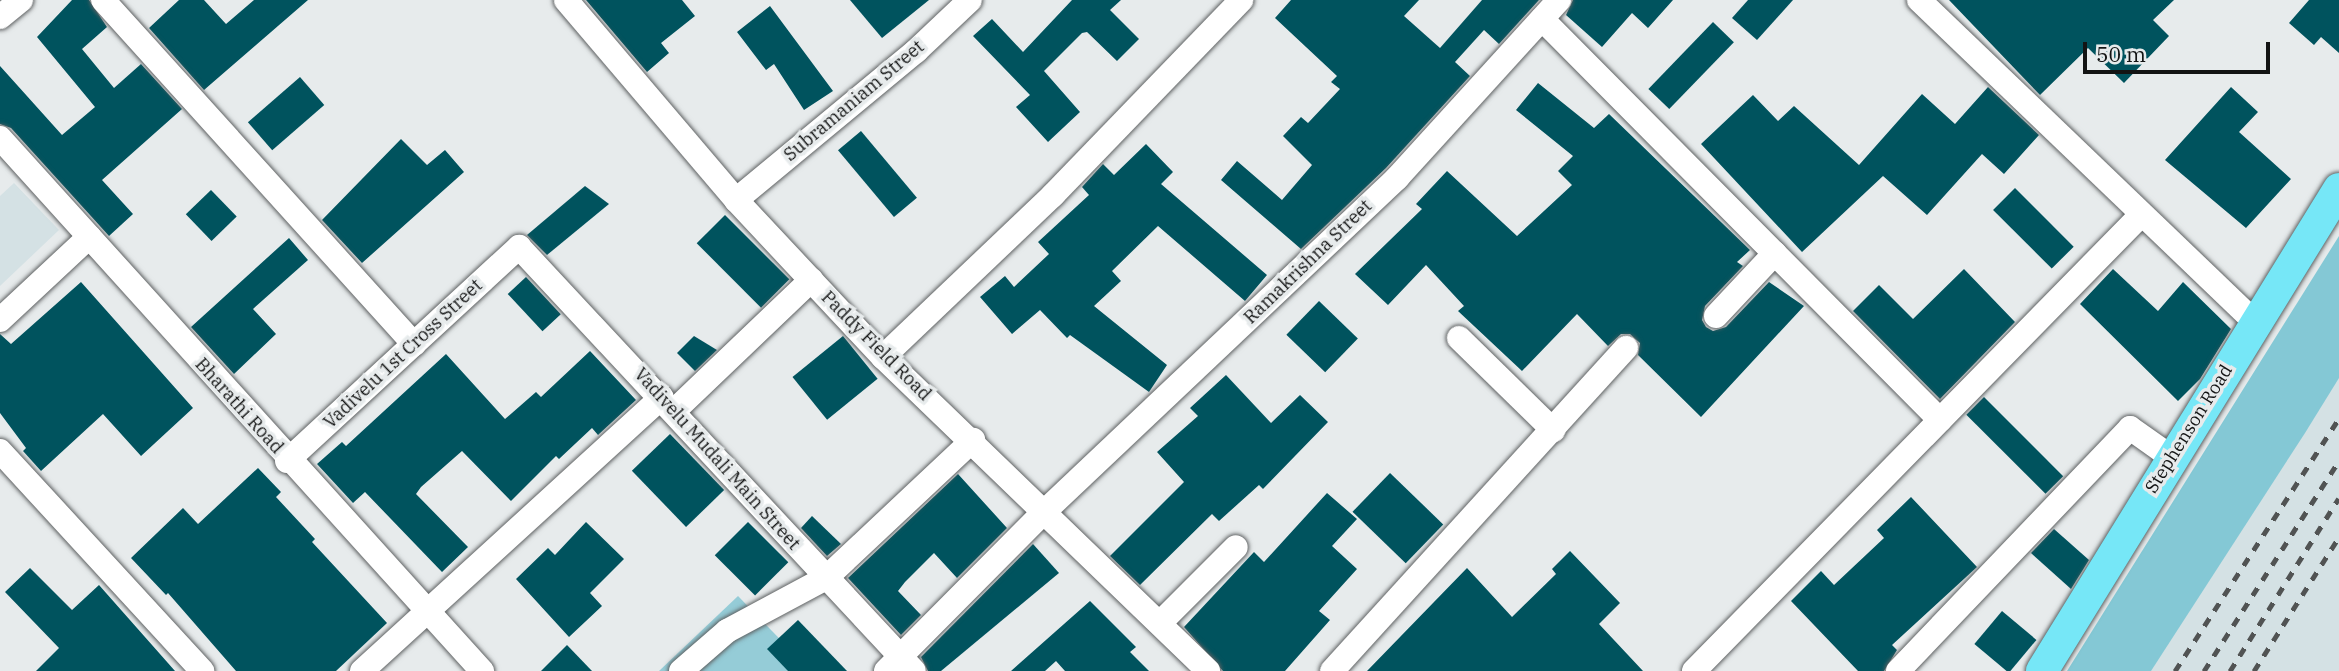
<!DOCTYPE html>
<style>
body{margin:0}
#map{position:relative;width:2339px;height:671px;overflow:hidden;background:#e7ebec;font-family:"IBM Plex Serif",serif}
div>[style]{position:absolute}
.built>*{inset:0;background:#d4e1e4}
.green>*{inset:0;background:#95ccd7}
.forest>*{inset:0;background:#84c8d5}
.building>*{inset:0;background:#00535e;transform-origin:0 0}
.roads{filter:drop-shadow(0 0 2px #5e6162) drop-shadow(0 0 2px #5e6162)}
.minor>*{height:24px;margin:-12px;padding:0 12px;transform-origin:12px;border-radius:12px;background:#fff}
.major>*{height:32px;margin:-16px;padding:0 16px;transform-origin:16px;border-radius:16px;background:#76e7f7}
.rail>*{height:5px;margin-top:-2.5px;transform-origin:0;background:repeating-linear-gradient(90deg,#515353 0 9px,transparent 0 18px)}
span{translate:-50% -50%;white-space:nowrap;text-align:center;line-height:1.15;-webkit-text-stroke:7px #e7ebec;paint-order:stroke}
.street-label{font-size:18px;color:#131414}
.scale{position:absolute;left:2083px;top:42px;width:187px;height:32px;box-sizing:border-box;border:4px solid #131414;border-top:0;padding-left:9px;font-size:21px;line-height:24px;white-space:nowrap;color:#131414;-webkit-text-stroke:5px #e7ebec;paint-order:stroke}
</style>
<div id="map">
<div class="built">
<i style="clip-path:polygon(14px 183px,59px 230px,0 286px,0 196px)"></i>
<i style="clip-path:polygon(2339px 266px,2339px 671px,2082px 671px)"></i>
</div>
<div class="green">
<i style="clip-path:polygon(738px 596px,811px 671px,659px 671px)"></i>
</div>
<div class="forest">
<i style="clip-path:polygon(2339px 236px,2339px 378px,2305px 433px,2151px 671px,2067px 671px)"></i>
</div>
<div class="building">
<i style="clip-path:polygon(72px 0,89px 0,107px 27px,82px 49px,114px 88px,141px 64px,182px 109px,102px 180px,133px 214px,109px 236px,11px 128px,0 124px,0 66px,62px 135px,95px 107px,37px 37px)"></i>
<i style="clip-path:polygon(179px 0,204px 0,226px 24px,254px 0,308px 0,204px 90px,149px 28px)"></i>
<i style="clip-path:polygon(586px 0,682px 0,695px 16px,661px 43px,669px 53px,647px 72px)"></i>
<i style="clip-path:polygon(850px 0,929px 0,882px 38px)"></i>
<i style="clip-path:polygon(1072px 0,1121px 0,1110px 10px,1139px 39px,1117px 61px,1087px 32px,1082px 33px,1044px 71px,1080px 112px,1048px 142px,1016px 107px,1030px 95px,973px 36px,992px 19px,1023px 52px)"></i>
<i style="clip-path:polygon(1291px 0,1419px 0,1404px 16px,1440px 48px,1482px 0,1539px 0,1499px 44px,1484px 30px,1455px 62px,1470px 76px,1386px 168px,1301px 249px,1221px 180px,1237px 161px,1282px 200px,1312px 165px,1283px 136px,1301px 117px,1308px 123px,1340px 89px,1331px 82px,1337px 76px,1275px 18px)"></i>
<i style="clip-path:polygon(1573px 0,1673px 0,1648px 28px,1632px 13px,1602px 47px,1566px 15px)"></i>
<i style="clip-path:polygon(1748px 0,1793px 0,1757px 40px,1732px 18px)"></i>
<i style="clip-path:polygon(1949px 0,2174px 0,2153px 20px,2169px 36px,2124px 83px,2088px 48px,2040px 95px)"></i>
<i style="clip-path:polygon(2309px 0,2339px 0,2339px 53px,2321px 37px,2314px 45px,2289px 23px)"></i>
<i style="clip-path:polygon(770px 6px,833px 91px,804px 110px,774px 64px,766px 70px,737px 32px)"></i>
<i style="left:1713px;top:22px;width:29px;height:93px;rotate:44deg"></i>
<i style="left:300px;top:77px;width:37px;height:69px;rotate:49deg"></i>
<i style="clip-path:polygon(1538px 83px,1594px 128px,1609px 114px,1750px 250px,1737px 262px,1743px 266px,1705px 306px,1702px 320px,1706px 327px,1713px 331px,1726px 327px,1769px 282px,1804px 306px,1701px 417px,1638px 355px,1640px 343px,1630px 334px,1621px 334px,1608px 346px,1577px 314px,1522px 371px,1458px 311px,1464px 306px,1426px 265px,1388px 305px,1355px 274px,1422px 209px,1416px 204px,1447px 171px,1517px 236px,1572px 185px,1558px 171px,1573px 156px,1516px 110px)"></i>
<i style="clip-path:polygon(1988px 87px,2039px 135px,2004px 174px,1982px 154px,1927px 215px,1883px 176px,1802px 252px,1701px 144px,1753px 95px,1778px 121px,1794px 106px,1859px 165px,1922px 94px,1955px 124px)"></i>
<i style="clip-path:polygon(2231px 87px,2258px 112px,2239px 132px,2291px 179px,2246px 228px,2165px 160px)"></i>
<i style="left:861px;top:131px;width:87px;height:30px;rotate:50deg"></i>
<i style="clip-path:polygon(401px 139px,427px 165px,445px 150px,464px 172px,362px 263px,322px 220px)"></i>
<i style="clip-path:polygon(1146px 144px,1173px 172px,1161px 184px,1267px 275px,1245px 301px,1158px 226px,1112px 271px,1121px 281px,1094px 306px,1167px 365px,1149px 392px,1070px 335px,1067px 338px,1040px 310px,1012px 334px,980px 297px,1005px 276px,1014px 287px,1049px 254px,1038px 242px,1089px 195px,1082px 187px,1103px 164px,1114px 175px)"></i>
<i style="clip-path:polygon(585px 186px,609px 204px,547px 255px,527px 235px)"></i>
<i style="left:2015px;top:188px;width:83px;height:31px;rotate:45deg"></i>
<i style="left:211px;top:190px;width:37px;height:35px;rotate:46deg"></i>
<i style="left:725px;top:215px;width:91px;height:40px;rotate:45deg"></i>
<i style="clip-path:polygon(289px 238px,308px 260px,253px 309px,276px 334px,234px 374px,191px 327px)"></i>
<i style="clip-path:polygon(1964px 269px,2015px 322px,1940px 399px,1853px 311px,1879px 285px,1913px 319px)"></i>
<i style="clip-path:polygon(2113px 269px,2158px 311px,2183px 282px,2231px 329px,2200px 379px,2178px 401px,2080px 304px)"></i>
<i style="left:526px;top:277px;width:51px;height:25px;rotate:47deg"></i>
<i style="clip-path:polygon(81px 282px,193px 408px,141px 456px,103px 414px,41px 471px,23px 451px,26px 448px,0 413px,0 334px,11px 344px)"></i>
<i style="left:1319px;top:301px;width:54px;height:47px;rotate:44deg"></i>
<i style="clip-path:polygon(694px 336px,717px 350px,695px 371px,677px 353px)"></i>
<i style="left:843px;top:336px;width:55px;height:65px;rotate:51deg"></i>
<i style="clip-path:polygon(590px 351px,636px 400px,598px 435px,592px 428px,559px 459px,556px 456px,511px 501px,462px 451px,421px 487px,416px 494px,468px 547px,442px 572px,365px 492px,353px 503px,317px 464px,342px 442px,346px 446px,446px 354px,505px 419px,536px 392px,541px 397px)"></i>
<i style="clip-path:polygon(1226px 375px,1271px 423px,1300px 395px,1328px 422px,1263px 489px,1259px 485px,1219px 521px,1212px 514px,1140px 585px,1110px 556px,1184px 482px,1157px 452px,1198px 416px,1190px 408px)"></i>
<i style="left:1984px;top:397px;width:112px;height:25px;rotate:45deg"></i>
<i style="left:670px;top:434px;width:78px;height:53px;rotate:46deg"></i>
<i style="clip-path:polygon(258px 468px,281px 492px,276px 497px,315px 539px,312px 542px,387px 623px,336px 671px,236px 671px,168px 593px,166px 595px,131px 558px,183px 508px,198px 524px)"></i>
<i style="left:1390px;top:473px;width:74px;height:54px;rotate:44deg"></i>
<i style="clip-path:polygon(958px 474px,1007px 528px,957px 578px,934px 553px,905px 582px,898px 591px,921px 615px,901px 635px,848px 578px)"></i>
<i style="clip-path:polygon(1327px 493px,1357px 519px,1332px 546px,1357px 569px,1319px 611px,1330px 620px,1285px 671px,1223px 671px,1184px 627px,1254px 552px,1264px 562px)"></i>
<i style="clip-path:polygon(1911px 497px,1977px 567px,1892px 645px,1897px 650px,1884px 671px,1858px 671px,1791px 601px,1821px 571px,1834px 585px,1884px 538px,1877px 530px)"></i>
<i style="clip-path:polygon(812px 516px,841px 544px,827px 556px,801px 528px)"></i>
<i style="clip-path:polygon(586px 522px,624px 559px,590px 593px,602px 606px,569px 637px,516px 579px,548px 548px,555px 555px)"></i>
<i style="left:748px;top:522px;width:57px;height:47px;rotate:45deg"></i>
<i style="clip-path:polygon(2054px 529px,2089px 560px,2071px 589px,2031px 553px)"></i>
<i style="clip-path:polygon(1033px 544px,1059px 573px,941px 671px,928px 671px,921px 657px)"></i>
<i style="clip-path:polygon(1570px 551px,1620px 603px,1599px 624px,1643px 671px,1367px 671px,1467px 568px,1512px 617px,1556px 574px,1552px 569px)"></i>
<i style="clip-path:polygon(30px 568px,72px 610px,99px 585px,175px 671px,36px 671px,59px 648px,5px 592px)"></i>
<i style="clip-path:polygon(1090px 601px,1136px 647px,1130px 652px,1149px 671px,1065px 671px,1056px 661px,1045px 671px,1011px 671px)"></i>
<i style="left:2002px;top:611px;width:45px;height:43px;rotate:40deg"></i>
<i style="clip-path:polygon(798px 620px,847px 671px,788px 671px,767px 649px)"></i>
<i style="clip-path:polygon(567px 645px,592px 671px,541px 671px)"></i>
</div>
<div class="roads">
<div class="minor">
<i style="left:103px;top:0;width:464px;rotate:47.9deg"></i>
<i style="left:566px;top:0;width:262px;rotate:49.6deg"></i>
<i style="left:736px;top:200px;width:215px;rotate:46.9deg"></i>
<i style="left:883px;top:357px;width:452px;rotate:44deg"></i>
<i style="left:1919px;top:0;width:465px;rotate:43.8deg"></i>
<i style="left:0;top:17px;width:27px;rotate:-39deg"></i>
<i style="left:1542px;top:19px;width:565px;rotate:45.22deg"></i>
<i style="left:0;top:138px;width:719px;rotate:47.88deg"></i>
<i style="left:736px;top:200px;width:234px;rotate:-39.6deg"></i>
<i style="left:916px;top:51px;width:74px;rotate:-43.4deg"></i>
<i style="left:1716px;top:316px;width:86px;rotate:-46.9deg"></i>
<i style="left:0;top:320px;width:122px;rotate:-43deg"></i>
<i style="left:1459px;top:338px;width:132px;rotate:44.4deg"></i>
<i style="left:883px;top:357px;width:235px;rotate:-43.6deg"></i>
<i style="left:1053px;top:195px;width:271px;rotate:-46deg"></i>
<i style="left:674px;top:411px;width:190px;rotate:-43.7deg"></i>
<i style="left:0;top:451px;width:299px;rotate:47.4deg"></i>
<i style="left:287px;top:461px;width:316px;rotate:-42.7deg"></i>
<i style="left:519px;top:247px;width:579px;rotate:47.03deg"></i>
<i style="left:1160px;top:623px;width:107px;rotate:-45deg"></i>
<i style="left:362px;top:671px;width:406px;rotate:-42.4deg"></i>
<i style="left:681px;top:671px;width:61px;rotate:-41deg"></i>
<i style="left:727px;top:631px;width:112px;rotate:-28.2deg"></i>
<i style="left:826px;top:578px;width:202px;rotate:-43.2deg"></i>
<i style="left:886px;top:671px;width:224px;rotate:-45.2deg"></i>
<i style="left:1044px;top:512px;width:486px;rotate:-43.4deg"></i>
<i style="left:1397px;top:178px;width:241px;rotate:-47.7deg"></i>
<i style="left:1332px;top:671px;width:437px;rotate:-47.7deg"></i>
<i style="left:1694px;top:671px;width:639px;rotate:-45.57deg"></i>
<i style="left:1898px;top:671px;width:336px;rotate:-46.3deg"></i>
<i style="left:2130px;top:428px;width:50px;rotate:35.3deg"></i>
</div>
<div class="major">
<i style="left:2042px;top:671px;width:566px;rotate:-58.36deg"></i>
</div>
</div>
<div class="rail">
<i style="left:2175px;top:671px;width:302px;rotate:-57deg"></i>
<i style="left:2204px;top:671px;width:250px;rotate:-57.3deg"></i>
<i style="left:2230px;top:671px;width:204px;rotate:-57.8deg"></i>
<i style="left:2254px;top:671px;width:159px;rotate:-57.6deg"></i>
</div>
<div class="street-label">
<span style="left:854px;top:101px;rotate:-40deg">Subramaniam Street</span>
<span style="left:1308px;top:262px;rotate:-44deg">Ramakrishna Street</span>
<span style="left:876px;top:346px;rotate:45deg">Paddy Field Road</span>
<span style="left:403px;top:354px;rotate:-43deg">Vadivelu 1st Cross Street</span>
<span style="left:239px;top:406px;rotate:48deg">Bharathi Road</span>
<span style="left:2189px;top:429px;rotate:-58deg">Stephenson Road</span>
<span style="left:717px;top:459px;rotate:48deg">Vadivelu Mudali Main Street</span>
</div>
<div class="scale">50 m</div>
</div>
